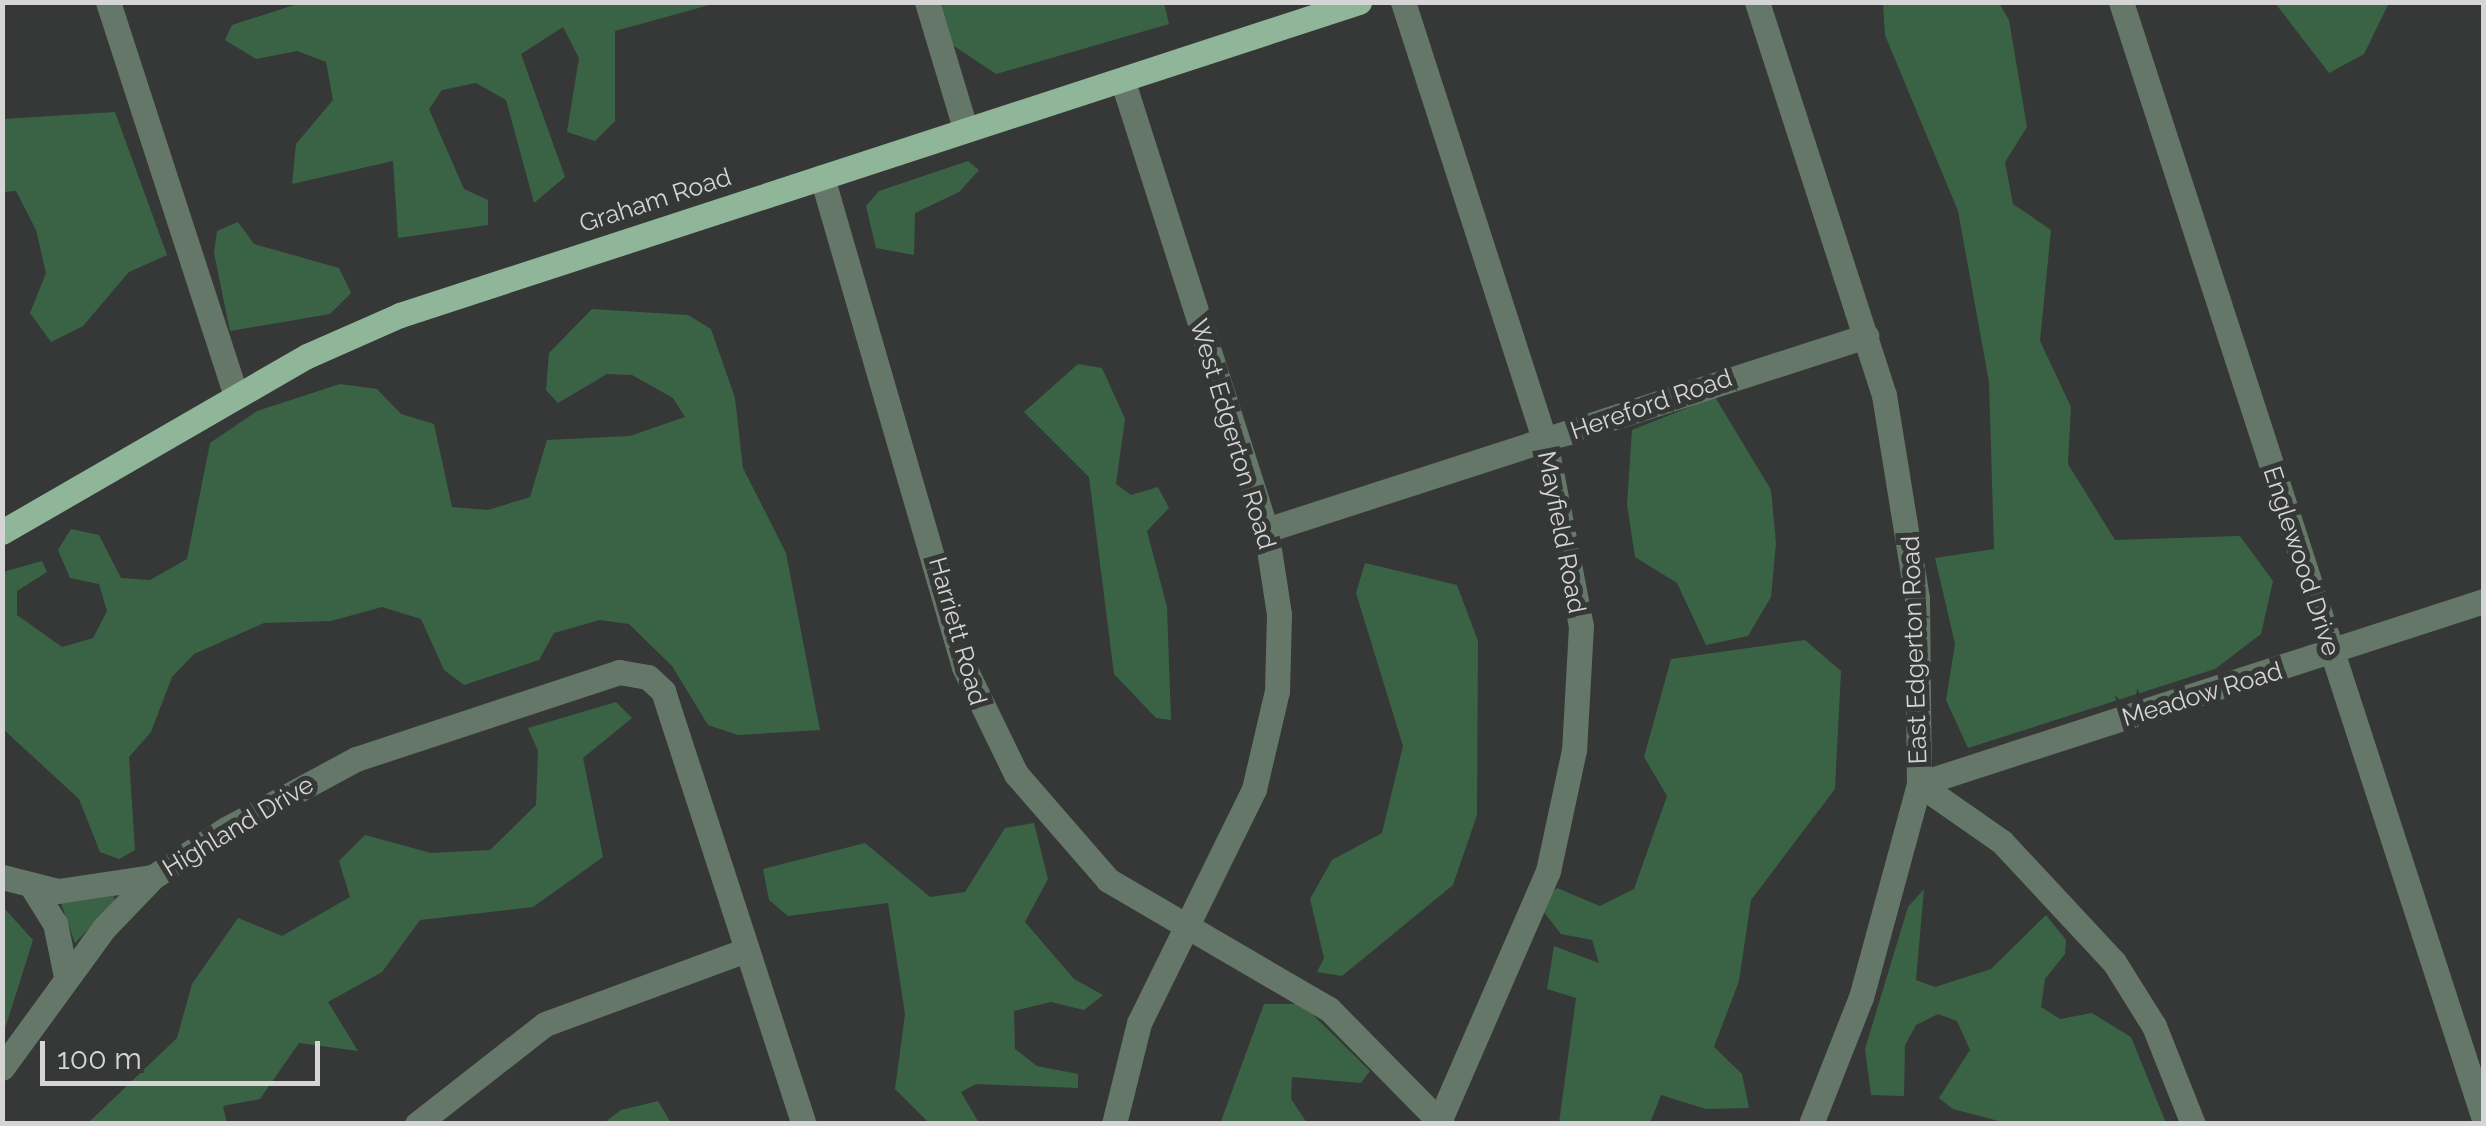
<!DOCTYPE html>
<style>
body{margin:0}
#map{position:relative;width:2486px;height:1126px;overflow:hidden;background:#353836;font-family:Raleway,sans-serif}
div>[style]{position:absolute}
.green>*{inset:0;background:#3a6346}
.minor>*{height:25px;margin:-12.5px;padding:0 12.5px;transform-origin:12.5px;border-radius:12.5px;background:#657769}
.major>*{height:25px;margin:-12.5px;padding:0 12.5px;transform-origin:12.5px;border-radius:12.5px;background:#90b699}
span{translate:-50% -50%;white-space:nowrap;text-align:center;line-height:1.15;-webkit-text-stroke:10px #353836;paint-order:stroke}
.street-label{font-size:25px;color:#d4d5d4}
.frame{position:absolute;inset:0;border:5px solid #d4d5d4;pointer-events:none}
.scale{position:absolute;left:40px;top:1041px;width:280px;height:45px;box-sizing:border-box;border:5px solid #d4d5d4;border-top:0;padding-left:12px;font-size:30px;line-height:35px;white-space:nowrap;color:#d4d5d4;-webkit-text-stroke:8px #353836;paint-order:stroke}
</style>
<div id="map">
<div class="green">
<i style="clip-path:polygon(300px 3px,713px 2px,713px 4px,615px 31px,615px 121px,595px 141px,567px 132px,579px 58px,563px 27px,521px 54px,565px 177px,534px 203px,506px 100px,476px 83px,442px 90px,429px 109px,464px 189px,488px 200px,488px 225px,398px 238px,393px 161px,292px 184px,296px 144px,333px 100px,326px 62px,297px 51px,256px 59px,225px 40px,232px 25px)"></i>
<i style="clip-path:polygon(937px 3px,1164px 3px,1169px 24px,996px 74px,951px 44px)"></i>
<i style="clip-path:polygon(1883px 3px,1999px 3px,2009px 20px,2027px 127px,2005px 162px,2013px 204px,2051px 230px,2040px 341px,2071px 407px,2068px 464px,2115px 540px,2240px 536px,2273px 581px,2261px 634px,2215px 669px,1968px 748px,1946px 700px,1955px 644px,1935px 558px,1994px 549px,1989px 382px,1958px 211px,1885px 35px)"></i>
<i style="clip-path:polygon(2275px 3px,2389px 3px,2364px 54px,2329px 73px)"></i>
<i style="clip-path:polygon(115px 112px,167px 255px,129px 272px,83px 326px,51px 342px,30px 313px,46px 273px,36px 230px,16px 191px,3px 192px,3px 119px)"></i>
<i style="clip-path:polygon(968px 161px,979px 170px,959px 192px,915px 213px,914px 255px,876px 248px,866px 206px,879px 191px)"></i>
<i style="clip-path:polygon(238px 222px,254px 244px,339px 268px,351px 293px,330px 314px,230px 331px,214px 253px,217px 231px)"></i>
<i style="clip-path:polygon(592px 309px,688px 315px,711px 329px,735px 398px,743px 468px,786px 553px,820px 730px,738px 735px,708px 725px,672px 666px,629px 624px,600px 620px,554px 633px,539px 660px,464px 685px,444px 670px,421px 619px,382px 607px,331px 621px,264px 623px,194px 654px,172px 677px,151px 732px,129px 757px,135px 850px,119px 859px,100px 852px,79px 799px,3px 729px,3px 572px,42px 561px,47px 572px,17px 591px,17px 615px,62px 647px,93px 638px,107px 611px,99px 584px,70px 578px,58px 550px,71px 529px,99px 535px,121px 578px,150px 580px,187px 559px,210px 443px,257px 411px,340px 384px,377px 389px,401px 414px,434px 424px,452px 507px,488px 510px,530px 497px,547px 440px,630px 436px,685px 417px,673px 398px,632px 375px,607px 374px,558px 403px,546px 390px,549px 353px)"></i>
<i style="clip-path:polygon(1078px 364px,1102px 368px,1125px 419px,1116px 484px,1131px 495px,1158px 487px,1169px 508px,1147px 531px,1167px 607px,1171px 720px,1156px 718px,1114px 674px,1089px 477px,1024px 412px)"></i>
<i style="clip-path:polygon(1715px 397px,1771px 490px,1776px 543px,1771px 597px,1748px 636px,1706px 645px,1677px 583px,1635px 557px,1627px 504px,1632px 430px)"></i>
<i style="clip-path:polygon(1365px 563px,1457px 585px,1478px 641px,1477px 815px,1453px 885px,1342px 976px,1317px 972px,1324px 958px,1310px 899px,1332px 860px,1382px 833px,1403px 746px,1356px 593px)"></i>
<i style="clip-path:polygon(1805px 640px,1841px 671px,1835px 789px,1751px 900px,1739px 981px,1714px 1047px,1742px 1074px,1749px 1108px,1706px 1109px,1661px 1095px,1650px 1123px,1559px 1123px,1576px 998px,1547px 989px,1554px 946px,1599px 963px,1592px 940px,1561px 934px,1536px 902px,1557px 888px,1600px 906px,1634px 889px,1667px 796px,1644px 757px,1671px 659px)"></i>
<i style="clip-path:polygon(616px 702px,632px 718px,583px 758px,603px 857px,533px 907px,420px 920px,382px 972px,328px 1002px,358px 1051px,299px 1043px,260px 1099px,223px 1106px,227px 1123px,88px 1123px,177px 1038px,192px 984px,238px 918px,282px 936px,350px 897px,339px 861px,365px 835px,431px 853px,490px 850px,536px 805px,538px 751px,528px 728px)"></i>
<i style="clip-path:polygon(1034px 823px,1048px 879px,1025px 922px,1074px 979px,1103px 995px,1084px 1010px,1051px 1002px,1014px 1011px,1015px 1049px,1037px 1066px,1078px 1074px,1078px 1088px,976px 1084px,961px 1092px,979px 1123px,929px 1123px,895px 1089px,905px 1014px,888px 903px,788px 916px,769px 900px,763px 869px,865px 843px,930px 897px,965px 892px,1005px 828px)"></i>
<i style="clip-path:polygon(1924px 889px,1916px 980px,1935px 987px,1991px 969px,2046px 915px,2066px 940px,2065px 954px,2045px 979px,2041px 1007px,2060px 1019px,2092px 1013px,2131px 1037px,2166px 1123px,2006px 1123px,1953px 1109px,1939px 1098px,1970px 1050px,1957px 1021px,1938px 1014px,1916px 1025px,1905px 1045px,1904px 1096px,1871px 1095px,1865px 1049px,1908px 907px)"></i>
<i style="clip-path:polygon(114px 896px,115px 902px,75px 943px,61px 903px)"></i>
<i style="clip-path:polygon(3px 907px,33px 940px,3px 1035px,2px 1035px)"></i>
<i style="clip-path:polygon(1264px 1004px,1302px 1004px,1370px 1071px,1361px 1083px,1292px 1077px,1291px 1099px,1307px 1123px,1220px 1124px)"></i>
<i style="clip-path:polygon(658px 1101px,671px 1123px,604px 1123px,621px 1110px)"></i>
</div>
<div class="minor">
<i style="left:108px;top:2px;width:414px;rotate:72deg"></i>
<i style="left:927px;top:2px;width:132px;rotate:73.2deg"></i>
<i style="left:1403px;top:2px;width:461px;rotate:72.1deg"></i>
<i style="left:1545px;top:441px;width:188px;rotate:79deg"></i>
<i style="left:1581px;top:626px;width:124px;rotate:93.2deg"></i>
<i style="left:1574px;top:750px;width:124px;rotate:102.1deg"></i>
<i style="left:1548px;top:871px;width:268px;rotate:113.5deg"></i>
<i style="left:1757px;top:2px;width:413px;rotate:72.1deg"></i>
<i style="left:1884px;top:395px;width:206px;rotate:80.8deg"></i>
<i style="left:1917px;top:598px;width:186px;rotate:89.4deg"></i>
<i style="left:1919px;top:784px;width:221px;rotate:105.2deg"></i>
<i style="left:1861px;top:997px;width:136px;rotate:111.5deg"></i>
<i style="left:2121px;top:2px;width:1175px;rotate:72deg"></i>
<i style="left:822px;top:177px;width:510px;rotate:73.84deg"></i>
<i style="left:964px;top:667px;width:119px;rotate:64.1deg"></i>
<i style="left:1016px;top:774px;width:140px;rotate:49deg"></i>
<i style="left:1108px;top:880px;width:256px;rotate:30.3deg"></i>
<i style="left:1329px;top:1009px;width:161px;rotate:45.5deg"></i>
<i style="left:1266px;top:530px;width:631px;rotate:-17.92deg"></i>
<i style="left:1919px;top:784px;width:594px;rotate:-17.95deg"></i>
<i style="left:1919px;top:784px;width:101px;rotate:34.9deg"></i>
<i style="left:2002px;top:842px;width:164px;rotate:47deg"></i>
<i style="left:2114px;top:962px;width:75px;rotate:58deg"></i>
<i style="left:2154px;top:1026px;width:105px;rotate:68.3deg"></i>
<i style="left:2px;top:877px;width:58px;rotate:14deg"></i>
<i style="left:58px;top:891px;width:96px;rotate:-8.4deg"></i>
<i style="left:34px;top:890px;width:39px;rotate:58deg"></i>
<i style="left:55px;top:923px;width:54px;rotate:78.3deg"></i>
<i style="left:2px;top:1068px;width:173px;rotate:-53.9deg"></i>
<i style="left:104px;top:928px;width:71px;rotate:-46.1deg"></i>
<i style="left:153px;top:877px;width:87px;rotate:-33.3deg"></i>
<i style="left:226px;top:829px;width:148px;rotate:-28.3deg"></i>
<i style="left:356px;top:759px;width:277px;rotate:-18.3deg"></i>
<i style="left:619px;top:672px;width:29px;rotate:10deg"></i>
<i style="left:648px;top:677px;width:21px;rotate:43deg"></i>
<i style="left:663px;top:691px;width:455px;rotate:72deg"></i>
<i style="left:417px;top:1124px;width:162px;rotate:-38deg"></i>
<i style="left:545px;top:1024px;width:214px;rotate:-20.2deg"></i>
<i style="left:1114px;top:1124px;width:104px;rotate:-76.1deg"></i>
<i style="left:1139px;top:1023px;width:261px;rotate:-63.8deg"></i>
<i style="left:1254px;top:789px;width:101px;rotate:-76.8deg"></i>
<i style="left:1277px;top:691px;width:77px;rotate:-88.5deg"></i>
<i style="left:1279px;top:614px;width:85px;rotate:-98.8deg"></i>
<i style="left:1266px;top:530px;width:472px;rotate:-107.7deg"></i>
</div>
<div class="major">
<i style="left:2px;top:532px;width:352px;rotate:-30deg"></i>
<i style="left:307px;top:356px;width:102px;rotate:-23.8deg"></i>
<i style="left:400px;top:315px;width:1009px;rotate:-18.08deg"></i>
</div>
<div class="street-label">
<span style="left:655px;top:200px;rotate:-18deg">Graham Road</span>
<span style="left:1651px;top:404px;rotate:-19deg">Hereford Road</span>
<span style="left:1233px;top:434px;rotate:73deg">West Edgerton Road</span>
<span style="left:1562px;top:532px;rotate:79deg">Mayfield Road</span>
<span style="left:2302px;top:561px;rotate:72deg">Englewood Drive</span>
<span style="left:958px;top:631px;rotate:74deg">Harriett Road</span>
<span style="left:1914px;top:650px;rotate:-92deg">East Edgerton Road</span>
<span style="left:2202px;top:694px;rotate:-17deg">Meadow Road</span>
<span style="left:238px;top:826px;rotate:-31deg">Highland Drive</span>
</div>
<div class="frame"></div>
<div class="scale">100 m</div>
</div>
